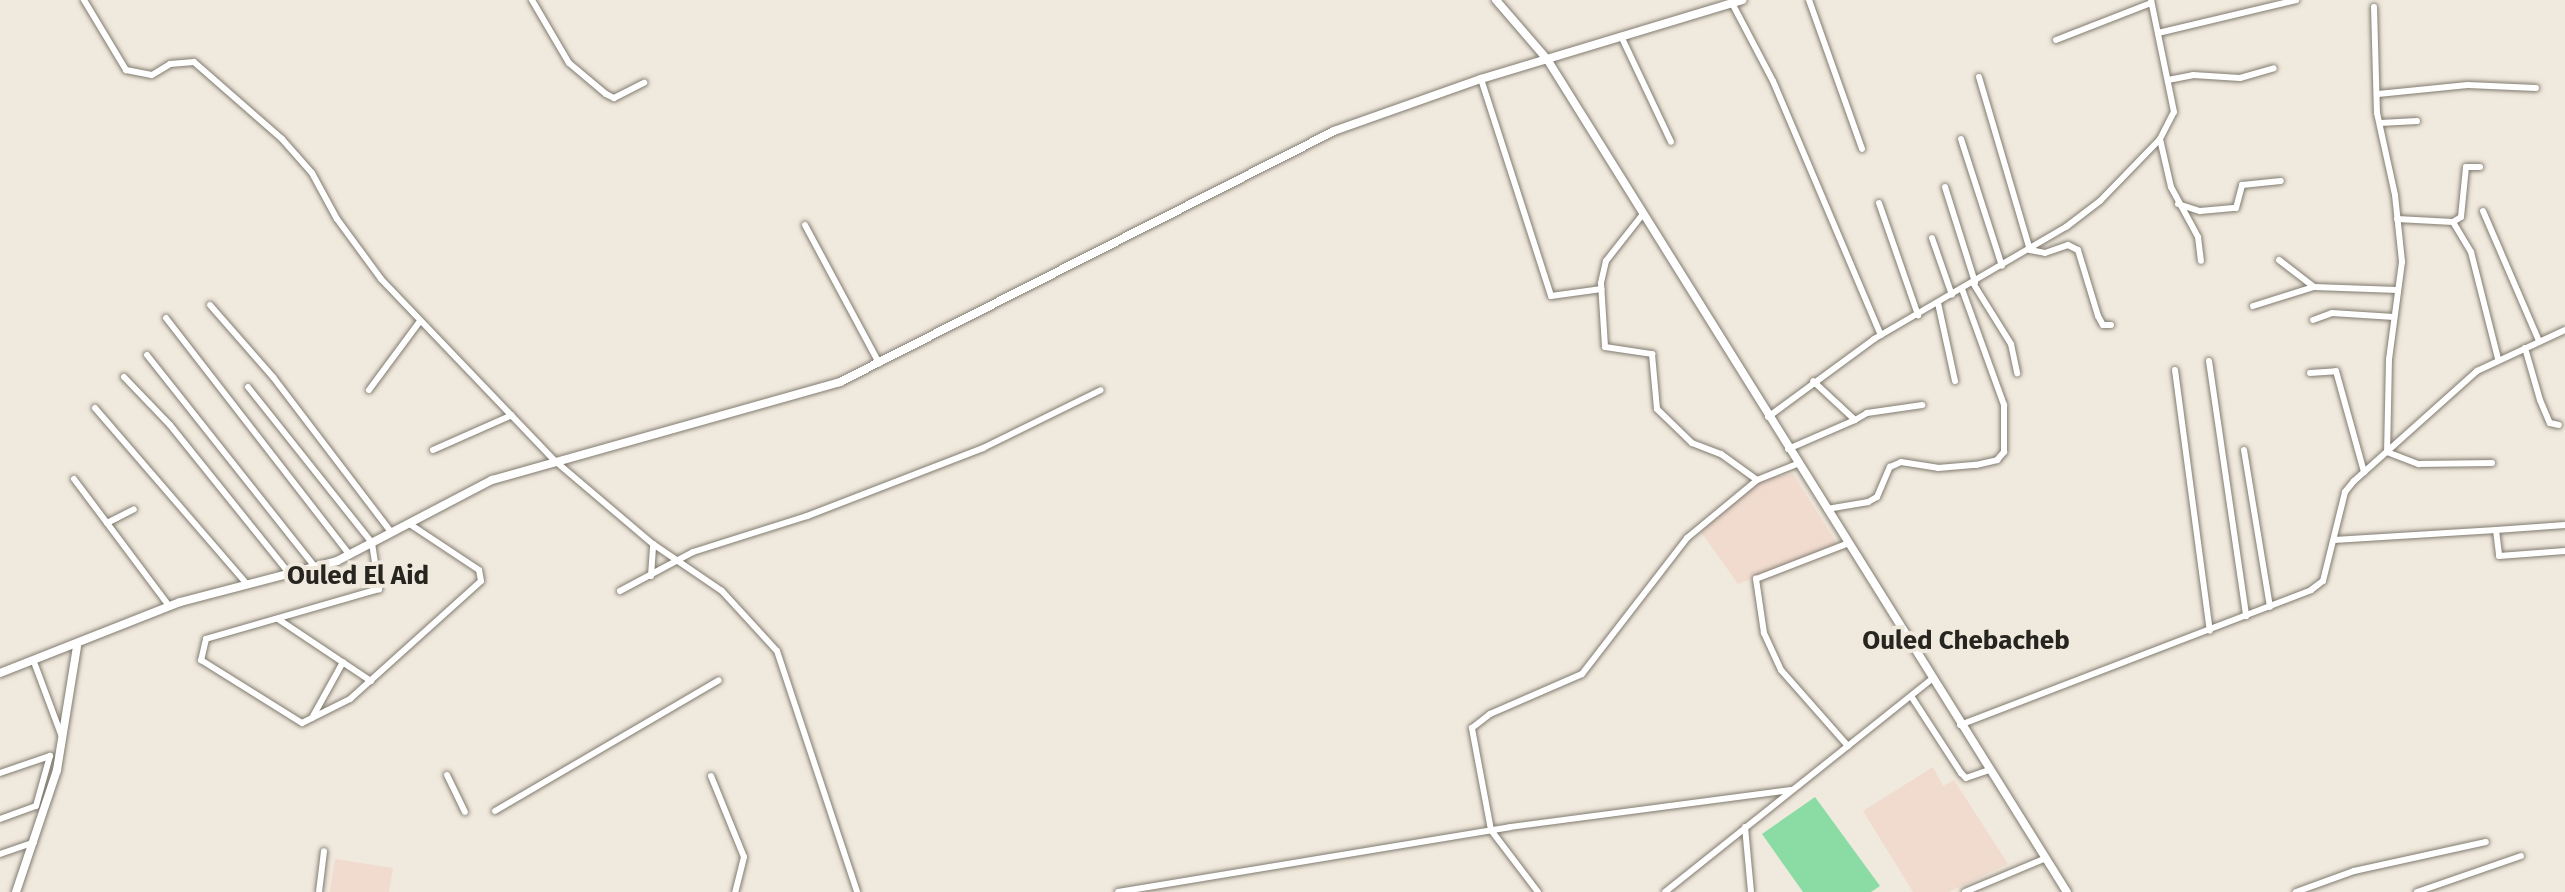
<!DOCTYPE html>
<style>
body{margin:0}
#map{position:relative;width:2565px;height:892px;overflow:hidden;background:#f0e9dd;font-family:"Fira Sans",sans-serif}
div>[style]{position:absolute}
.education>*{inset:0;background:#f1dbcf}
.green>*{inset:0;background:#8bdca4}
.roads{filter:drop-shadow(0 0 2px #817b70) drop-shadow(0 0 2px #817b70)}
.street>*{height:6px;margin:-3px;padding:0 3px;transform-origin:3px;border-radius:3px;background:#fff}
.secondary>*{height:8px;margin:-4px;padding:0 4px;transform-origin:4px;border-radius:4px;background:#fff}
span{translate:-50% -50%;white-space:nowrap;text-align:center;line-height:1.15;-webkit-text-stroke:8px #f0e9dd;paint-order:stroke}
.quarter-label{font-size:26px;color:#272520;font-weight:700}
</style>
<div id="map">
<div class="education">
<i style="clip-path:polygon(1793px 474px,1838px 545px,1738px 584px,1701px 532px,1757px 480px)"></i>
<i style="clip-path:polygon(1933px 767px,1943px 786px,1954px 780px,2008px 864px,1949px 892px,1913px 892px,1863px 811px)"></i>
<i style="clip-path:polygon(335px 859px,393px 868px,389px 892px,330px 892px)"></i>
</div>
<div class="green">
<i style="clip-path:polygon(1815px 797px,1880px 886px,1871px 892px,1803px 892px,1762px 834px)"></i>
</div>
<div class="roads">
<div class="street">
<i style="left:84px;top:0;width:82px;rotate:59deg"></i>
<i style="left:126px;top:70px;width:26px;rotate:11deg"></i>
<i style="left:152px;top:75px;width:21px;rotate:-31deg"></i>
<i style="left:170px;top:64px;width:24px;rotate:-5deg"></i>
<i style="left:194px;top:62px;width:117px;rotate:41.2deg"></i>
<i style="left:282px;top:139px;width:45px;rotate:48.6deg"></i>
<i style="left:312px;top:173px;width:52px;rotate:61.5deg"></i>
<i style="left:337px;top:219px;width:74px;rotate:53.7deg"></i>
<i style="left:381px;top:279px;width:252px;rotate:46.3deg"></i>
<i style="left:555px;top:461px;width:128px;rotate:40.3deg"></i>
<i style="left:653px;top:544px;width:83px;rotate:34.3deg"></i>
<i style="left:722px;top:591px;width:81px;rotate:47.5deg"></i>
<i style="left:777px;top:651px;width:254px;rotate:71.6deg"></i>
<i style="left:532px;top:0;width:73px;rotate:59.6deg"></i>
<i style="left:569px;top:63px;width:48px;rotate:40deg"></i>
<i style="left:606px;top:94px;width:9px;rotate:27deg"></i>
<i style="left:614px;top:98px;width:34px;rotate:-27deg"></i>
<i style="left:1809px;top:0;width:158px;rotate:70.4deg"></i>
<i style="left:1732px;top:3px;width:88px;rotate:62.3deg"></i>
<i style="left:1773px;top:81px;width:276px;rotate:67deg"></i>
<i style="left:2374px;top:7px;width:106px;rotate:88.4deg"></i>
<i style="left:2377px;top:113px;width:84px;rotate:77.6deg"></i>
<i style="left:2395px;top:195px;width:67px;rotate:84deg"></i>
<i style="left:2402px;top:262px;width:98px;rotate:97.6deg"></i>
<i style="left:2389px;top:359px;width:93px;rotate:91.2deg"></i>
<i style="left:2387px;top:452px;width:34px;rotate:21deg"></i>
<i style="left:2419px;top:464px;width:73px;rotate:-0.8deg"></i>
<i style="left:2158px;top:33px;width:142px;rotate:-13.4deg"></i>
<i style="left:1621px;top:36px;width:117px;rotate:64.7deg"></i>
<i style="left:2056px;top:40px;width:102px;rotate:-21.3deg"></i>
<i style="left:1979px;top:77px;width:180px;rotate:73.6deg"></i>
<i style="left:2030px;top:250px;width:15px;rotate:11deg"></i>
<i style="left:2045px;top:253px;width:24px;rotate:-19deg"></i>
<i style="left:2068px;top:245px;width:11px;rotate:27deg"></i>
<i style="left:2078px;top:250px;width:69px;rotate:73.1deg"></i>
<i style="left:2098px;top:316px;width:10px;rotate:61deg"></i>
<i style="left:2103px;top:325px;width:8px"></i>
<i style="left:1481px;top:79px;width:228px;rotate:72.1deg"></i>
<i style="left:1551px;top:296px;width:51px;rotate:-7.8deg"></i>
<i style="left:2168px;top:80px;width:25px;rotate:-11deg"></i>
<i style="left:2193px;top:75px;width:47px;rotate:3.7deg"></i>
<i style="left:2240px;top:78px;width:35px;rotate:-16deg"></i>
<i style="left:2378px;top:94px;width:90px;rotate:-5.7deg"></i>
<i style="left:2468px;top:85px;width:68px;rotate:2.5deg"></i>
<i style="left:2380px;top:123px;width:37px;rotate:-3deg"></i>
<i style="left:1961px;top:139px;width:133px;rotate:72.1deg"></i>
<i style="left:2160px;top:139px;width:49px;rotate:77.1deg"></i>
<i style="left:2171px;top:187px;width:57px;rotate:61.6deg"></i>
<i style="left:2198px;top:237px;width:24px;rotate:83deg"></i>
<i style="left:1945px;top:187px;width:100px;rotate:72.5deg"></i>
<i style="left:1879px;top:203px;width:119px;rotate:70.8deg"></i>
<i style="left:2178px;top:204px;width:23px;rotate:18deg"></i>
<i style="left:2200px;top:211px;width:36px;rotate:-5deg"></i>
<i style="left:2236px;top:208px;width:24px;rotate:-75deg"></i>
<i style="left:2242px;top:185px;width:39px;rotate:-6deg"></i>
<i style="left:2483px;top:211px;width:142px;rotate:66.7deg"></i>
<i style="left:1643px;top:214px;width:60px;rotate:128.2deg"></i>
<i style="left:1606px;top:261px;width:23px;rotate:103deg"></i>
<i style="left:1601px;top:283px;width:64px;rotate:86.4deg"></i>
<i style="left:1605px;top:347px;width:48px;rotate:8.5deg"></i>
<i style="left:1652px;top:354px;width:55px;rotate:84.8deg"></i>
<i style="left:1657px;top:409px;width:49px;rotate:44.2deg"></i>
<i style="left:1692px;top:443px;width:31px;rotate:21deg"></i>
<i style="left:1721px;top:454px;width:44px;rotate:35.8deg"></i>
<i style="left:2397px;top:219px;width:56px;rotate:3.1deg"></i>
<i style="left:2453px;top:222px;width:9px;rotate:-32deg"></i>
<i style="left:2461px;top:217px;width:50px;rotate:-84.3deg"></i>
<i style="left:2466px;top:167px;width:14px"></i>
<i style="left:2453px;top:222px;width:35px;rotate:59deg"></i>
<i style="left:2471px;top:252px;width:110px;rotate:75.8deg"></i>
<i style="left:805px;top:225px;width:157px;rotate:61.8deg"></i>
<i style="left:1932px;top:238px;width:60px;rotate:70.7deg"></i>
<i style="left:2279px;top:260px;width:44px;rotate:37.6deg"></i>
<i style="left:2314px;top:287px;width:84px;rotate:2deg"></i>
<i style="left:1973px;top:283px;width:72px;rotate:58.1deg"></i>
<i style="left:2011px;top:344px;width:30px;rotate:78deg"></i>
<i style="left:1938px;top:303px;width:80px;rotate:77.7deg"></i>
<i style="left:210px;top:305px;width:96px;rotate:48.8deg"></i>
<i style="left:273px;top:377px;width:195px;rotate:52.7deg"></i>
<i style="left:2253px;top:306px;width:64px;rotate:-17.3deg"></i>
<i style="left:166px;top:318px;width:300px;rotate:52.2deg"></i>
<i style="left:2313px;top:320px;width:20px;rotate:-20deg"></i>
<i style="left:2332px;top:313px;width:62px;rotate:3.7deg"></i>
<i style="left:2525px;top:348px;width:54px;rotate:73.9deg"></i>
<i style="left:2540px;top:400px;width:25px;rotate:67deg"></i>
<i style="left:2550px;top:423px;width:9px;rotate:13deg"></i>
<i style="left:147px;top:355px;width:272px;rotate:51.6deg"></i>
<i style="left:2209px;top:361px;width:258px;rotate:81.7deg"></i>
<i style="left:2175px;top:370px;width:263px;rotate:82.4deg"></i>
<i style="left:2310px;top:373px;width:26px;rotate:-4deg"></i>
<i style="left:2336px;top:371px;width:105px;rotate:74.5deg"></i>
<i style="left:124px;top:377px;width:66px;rotate:46.2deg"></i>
<i style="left:170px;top:425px;width:191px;rotate:51.2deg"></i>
<i style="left:248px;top:387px;width:199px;rotate:51.5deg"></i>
<i style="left:372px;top:543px;width:47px;rotate:81.3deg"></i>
<i style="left:379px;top:589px;width:180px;rotate:163.9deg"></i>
<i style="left:206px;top:639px;width:22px;rotate:103deg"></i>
<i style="left:201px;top:660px;width:119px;rotate:32deg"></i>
<i style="left:302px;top:723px;width:54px;rotate:-26.6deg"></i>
<i style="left:350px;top:699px;width:176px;rotate:-42deg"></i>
<i style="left:481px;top:581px;width:11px;rotate:-100deg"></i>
<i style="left:479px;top:570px;width:85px;rotate:-146.5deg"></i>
<i style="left:369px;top:390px;width:86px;rotate:-53.5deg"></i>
<i style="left:95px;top:408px;width:231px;rotate:49.2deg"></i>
<i style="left:1768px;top:417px;width:132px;rotate:-36.3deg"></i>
<i style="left:1874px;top:339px;width:222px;rotate:-30.3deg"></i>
<i style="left:2066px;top:227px;width:43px;rotate:-37.4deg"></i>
<i style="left:2100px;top:201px;width:86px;rotate:-45.9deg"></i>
<i style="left:2160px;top:139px;width:30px;rotate:-63deg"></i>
<i style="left:2174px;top:112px;width:114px;rotate:-101.6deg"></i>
<i style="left:1855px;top:420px;width:14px;rotate:-30deg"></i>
<i style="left:1867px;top:413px;width:56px;rotate:-8.3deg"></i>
<i style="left:1788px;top:449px;width:73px;rotate:-23.4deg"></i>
<i style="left:1855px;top:420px;width:57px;rotate:-137.1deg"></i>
<i style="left:433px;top:450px;width:86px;rotate:-23.9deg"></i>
<i style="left:2244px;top:450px;width:159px;rotate:80.6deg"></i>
<i style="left:74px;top:479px;width:55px;rotate:53.1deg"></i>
<i style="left:107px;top:523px;width:30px;rotate:-27deg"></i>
<i style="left:1827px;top:509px;width:42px;rotate:-9.7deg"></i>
<i style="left:1868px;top:502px;width:10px;rotate:-29deg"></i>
<i style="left:1877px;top:497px;width:33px;rotate:-67deg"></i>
<i style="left:1890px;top:467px;width:12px;rotate:-24deg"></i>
<i style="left:1901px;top:462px;width:37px;rotate:9deg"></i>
<i style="left:1938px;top:468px;width:38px;rotate:-5deg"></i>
<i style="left:1976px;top:465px;width:22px;rotate:-13deg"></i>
<i style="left:1997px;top:460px;width:11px;rotate:-49deg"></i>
<i style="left:2004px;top:452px;width:47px;rotate:-90deg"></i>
<i style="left:2004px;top:405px;width:123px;rotate:-109.9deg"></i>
<i style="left:107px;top:523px;width:104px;rotate:53.2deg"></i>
<i style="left:2496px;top:530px;width:69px;rotate:-4.1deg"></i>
<i style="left:2334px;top:540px;width:162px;rotate:-3.5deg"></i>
<i style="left:2496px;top:530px;width:26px;rotate:83deg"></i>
<i style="left:2499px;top:556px;width:66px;rotate:-4.3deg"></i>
<i style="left:651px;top:576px;width:32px;rotate:-86deg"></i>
<i style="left:620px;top:591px;width:83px;rotate:-28.1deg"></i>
<i style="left:693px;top:552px;width:120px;rotate:-17.5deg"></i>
<i style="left:807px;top:516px;width:189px;rotate:-21.1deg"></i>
<i style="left:983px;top:448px;width:131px;rotate:-26.2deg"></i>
<i style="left:278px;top:619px;width:112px;rotate:33.7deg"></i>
<i style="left:34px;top:662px;width:80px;rotate:69.5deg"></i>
<i style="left:1911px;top:696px;width:92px;rotate:57deg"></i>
<i style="left:1961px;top:773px;width:7px;rotate:45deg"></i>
<i style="left:1966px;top:778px;width:24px;rotate:-19deg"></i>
<i style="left:312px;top:718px;width:64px;rotate:-61deg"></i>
<i style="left:1960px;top:725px;width:376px;rotate:-21deg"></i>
<i style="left:2311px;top:590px;width:15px;rotate:-37deg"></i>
<i style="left:2323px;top:581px;width:92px;rotate:-76.1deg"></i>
<i style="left:2345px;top:492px;width:14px;rotate:-51deg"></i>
<i style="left:2354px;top:481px;width:165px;rotate:-41.8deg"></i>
<i style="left:2477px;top:371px;width:97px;rotate:-25deg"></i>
<i style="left:1848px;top:746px;width:101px;rotate:-131.4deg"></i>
<i style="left:1781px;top:670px;width:41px;rotate:-114.7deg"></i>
<i style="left:1764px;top:633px;width:55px;rotate:-98.4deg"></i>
<i style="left:1756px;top:579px;width:100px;rotate:-21.2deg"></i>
<i style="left:0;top:773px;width:53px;rotate:-18.8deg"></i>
<i style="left:447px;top:775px;width:41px;rotate:64.1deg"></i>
<i style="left:711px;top:776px;width:87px;rotate:67.8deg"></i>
<i style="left:744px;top:857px;width:36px;rotate:104deg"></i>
<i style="left:495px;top:811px;width:259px;rotate:-30.3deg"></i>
<i style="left:0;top:819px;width:38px;rotate:-20deg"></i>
<i style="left:36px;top:806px;width:52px;rotate:-74.4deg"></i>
<i style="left:1745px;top:827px;width:65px;rotate:84.7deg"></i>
<i style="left:0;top:854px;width:36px;rotate:-19deg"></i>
<i style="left:319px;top:892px;width:41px;rotate:-83deg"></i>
<i style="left:1118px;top:892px;width:397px;rotate:-9.4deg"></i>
<i style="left:1510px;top:827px;width:284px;rotate:-7.5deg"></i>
<i style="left:1538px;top:892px;width:78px;rotate:-127.2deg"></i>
<i style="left:1491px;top:830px;width:104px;rotate:-100.6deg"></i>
<i style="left:1472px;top:728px;width:23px;rotate:-38deg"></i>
<i style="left:1490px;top:714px;width:100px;rotate:-23.5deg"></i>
<i style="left:1582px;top:674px;width:172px;rotate:-52.3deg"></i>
<i style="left:1687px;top:538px;width:91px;rotate:-39.6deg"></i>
<i style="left:1757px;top:480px;width:43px;rotate:-21.8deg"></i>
<i style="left:1665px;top:892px;width:340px;rotate:-38.6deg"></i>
<i style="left:1965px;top:892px;width:88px;rotate:-22.8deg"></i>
<i style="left:2296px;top:892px;width:62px;rotate:-19.9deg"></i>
<i style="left:2354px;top:871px;width:135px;rotate:-12.4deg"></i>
<i style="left:2417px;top:892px;width:110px;rotate:-19.1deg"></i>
</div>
<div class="secondary">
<i style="left:1496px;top:0;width:78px;rotate:49.2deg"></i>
<i style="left:1547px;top:59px;width:982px;rotate:58.03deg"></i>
<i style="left:0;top:673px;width:193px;rotate:-21.5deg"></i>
<i style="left:180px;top:602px;width:162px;rotate:-14.6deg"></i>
<i style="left:337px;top:561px;width:175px;rotate:-27.6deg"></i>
<i style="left:492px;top:480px;width:362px;rotate:-15.7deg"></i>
<i style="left:840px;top:382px;width:554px;rotate:-26.93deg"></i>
<i style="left:1334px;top:131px;width:156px;rotate:-19.5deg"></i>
<i style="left:1481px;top:79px;width:273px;rotate:-16.8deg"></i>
<i style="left:16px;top:892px;width:129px;rotate:-71.4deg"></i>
<i style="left:57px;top:770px;width:125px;rotate:-80.8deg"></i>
</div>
</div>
<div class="quarter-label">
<span style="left:358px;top:576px">Ouled El Aid</span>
<span style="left:1966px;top:641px">Ouled Chebacheb</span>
</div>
</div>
